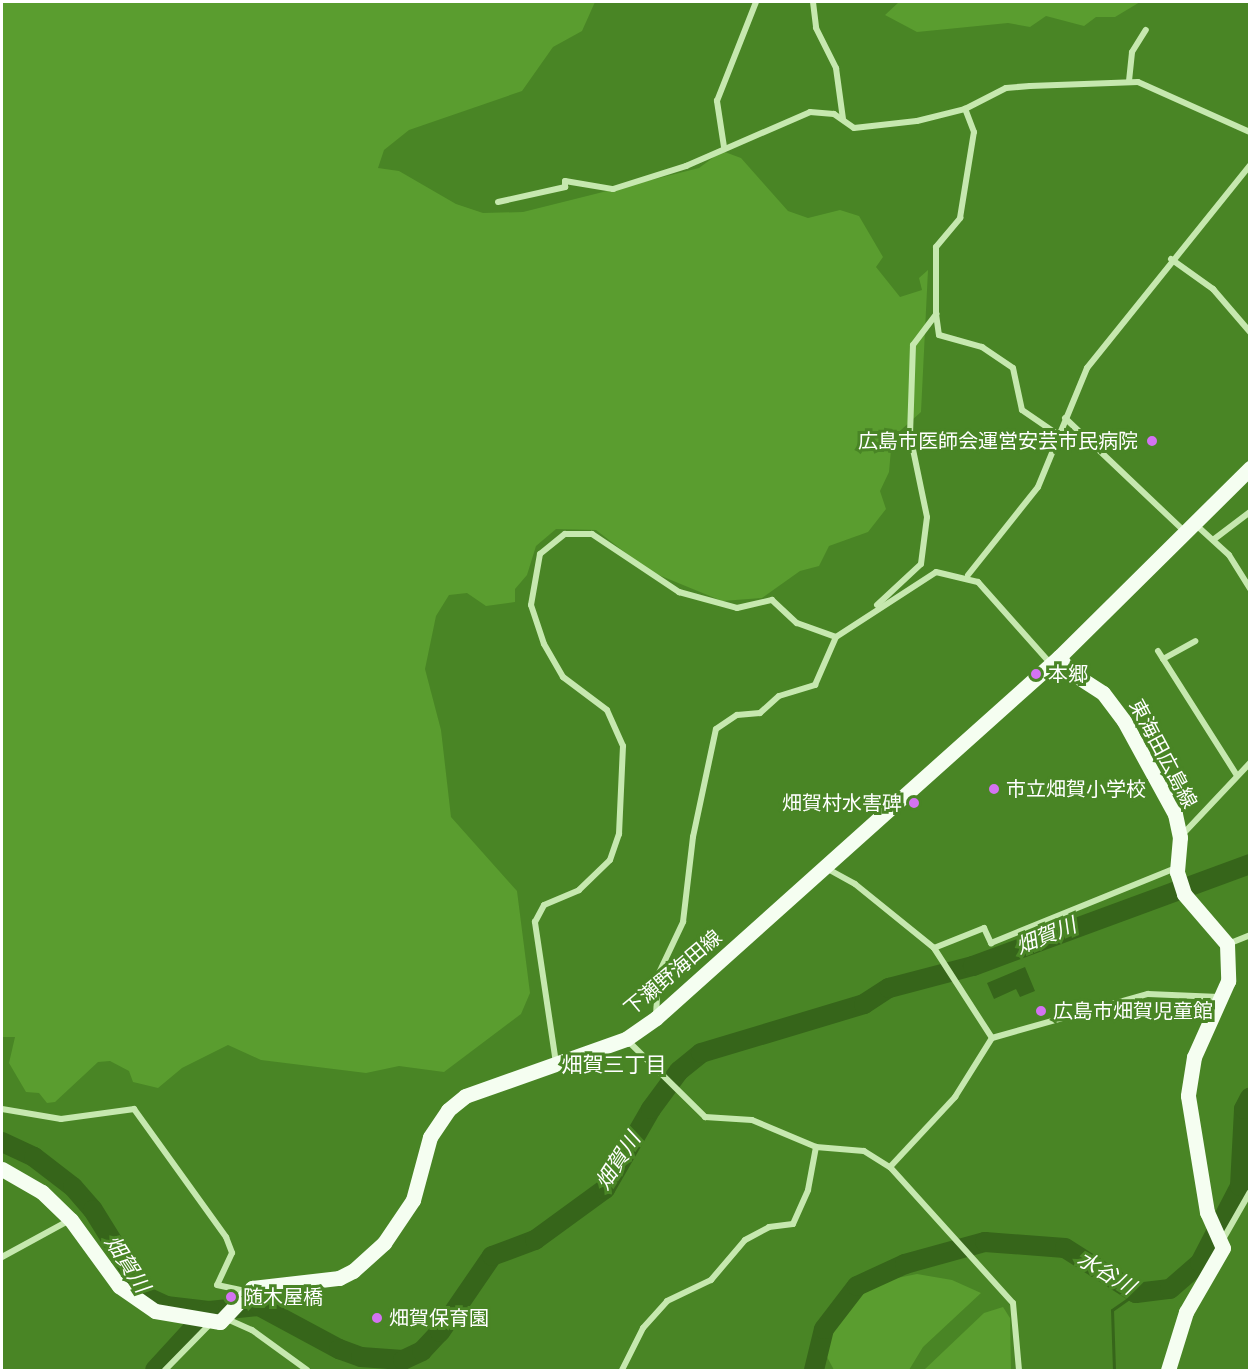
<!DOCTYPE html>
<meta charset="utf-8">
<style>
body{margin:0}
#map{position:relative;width:1251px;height:1372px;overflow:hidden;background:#498525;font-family:"DM Sans","Noto Sans JP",sans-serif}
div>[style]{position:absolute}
.green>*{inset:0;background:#5a9d2f}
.water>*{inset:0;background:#36651a}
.stream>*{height:3px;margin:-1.5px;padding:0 1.5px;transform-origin:1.5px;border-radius:1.5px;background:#36651a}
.river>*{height:20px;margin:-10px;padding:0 10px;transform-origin:10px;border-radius:10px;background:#36651a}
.minor>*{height:6px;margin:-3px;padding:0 3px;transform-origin:3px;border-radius:3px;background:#c6e8af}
.primary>*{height:15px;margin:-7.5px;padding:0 7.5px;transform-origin:7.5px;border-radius:7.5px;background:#f5fef1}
.dots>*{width:16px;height:16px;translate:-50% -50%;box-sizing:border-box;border:3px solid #498525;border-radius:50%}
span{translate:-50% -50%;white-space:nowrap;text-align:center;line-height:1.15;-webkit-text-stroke:6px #498525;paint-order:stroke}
.poi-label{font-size:20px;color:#fff}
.right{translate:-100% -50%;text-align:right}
.left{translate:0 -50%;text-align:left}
.street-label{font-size:20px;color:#fff}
.water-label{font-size:21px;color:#fff;font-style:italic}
.neighbourhood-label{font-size:21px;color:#fff}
.frame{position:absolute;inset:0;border:3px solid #fff;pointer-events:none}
</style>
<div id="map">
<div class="green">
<i style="clip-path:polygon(2px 2px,595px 2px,582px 31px,553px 47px,522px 91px,409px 130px,384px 150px,378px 168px,399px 171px,456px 204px,483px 213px,523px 212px,699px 168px,722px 151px,741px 158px,788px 211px,808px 218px,840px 210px,859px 216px,883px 257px,876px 267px,900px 297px,922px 290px,919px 278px,928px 270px,921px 412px,892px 438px,889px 472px,880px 491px,886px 509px,868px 532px,829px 546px,819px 566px,800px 571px,762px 598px,722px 601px,649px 571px,596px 530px,556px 529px,536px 546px,527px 575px,515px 589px,515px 602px,486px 606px,467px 593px,449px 595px,436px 616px,425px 669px,441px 730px,451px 817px,517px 891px,530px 993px,521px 1014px,444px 1072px,399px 1066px,366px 1073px,261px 1060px,228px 1045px,182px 1068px,158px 1088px,133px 1082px,129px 1071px,110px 1061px,98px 1062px,55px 1102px,47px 1103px,39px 1093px,26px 1092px,9px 1063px,15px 1037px,2px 1037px)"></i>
<i style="clip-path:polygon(899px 2px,1140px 2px,1115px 17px,1096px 17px,1084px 26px,1046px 16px,1030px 27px,1008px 23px,917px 32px,885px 15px)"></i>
<i style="clip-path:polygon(917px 1274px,952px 1280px,981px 1293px,923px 1347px,909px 1370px,834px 1370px,820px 1344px,845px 1304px,887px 1280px)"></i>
<i style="clip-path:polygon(1003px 1307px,1010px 1318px,1011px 1370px,924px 1370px,984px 1313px)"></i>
</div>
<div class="water">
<i style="clip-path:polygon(1025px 967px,1035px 991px,1020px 997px,1016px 989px,994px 999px,987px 983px)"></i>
</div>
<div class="stream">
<i style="left:1237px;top:1194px;width:11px;rotate:-10deg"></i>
<i style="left:1114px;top:1370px;width:60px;rotate:-91.9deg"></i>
<i style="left:1112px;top:1310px;width:29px;rotate:-35deg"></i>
</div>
<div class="river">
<i style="left:2px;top:1142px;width:35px;rotate:25deg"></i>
<i style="left:34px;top:1157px;width:49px;rotate:37.6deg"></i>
<i style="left:73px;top:1187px;width:30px;rotate:49deg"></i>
<i style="left:93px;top:1210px;width:102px;rotate:58.2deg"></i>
<i style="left:147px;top:1297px;width:21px;rotate:25deg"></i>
<i style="left:166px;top:1306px;width:43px;rotate:6.6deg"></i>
<i style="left:209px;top:1311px;width:50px;rotate:-5.7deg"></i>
<i style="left:259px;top:1306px;width:91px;rotate:28.3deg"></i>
<i style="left:339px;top:1349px;width:23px;rotate:20deg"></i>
<i style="left:361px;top:1357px;width:42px;rotate:4.1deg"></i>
<i style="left:403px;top:1360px;width:21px;rotate:-25deg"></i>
<i style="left:422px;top:1351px;width:26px;rotate:-47deg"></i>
<i style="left:440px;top:1332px;width:92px;rotate:-55.6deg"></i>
<i style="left:492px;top:1256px;width:46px;rotate:-20.4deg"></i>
<i style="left:535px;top:1240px;width:87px;rotate:-36.1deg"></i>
<i style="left:605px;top:1189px;width:92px;rotate:-60.1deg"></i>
<i style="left:651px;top:1109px;width:47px;rotate:-53.6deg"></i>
<i style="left:679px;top:1071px;width:28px;rotate:-39deg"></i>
<i style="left:701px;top:1053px;width:170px;rotate:-16.7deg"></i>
<i style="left:864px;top:1004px;width:30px;rotate:-33deg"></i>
<i style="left:889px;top:988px;width:87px;rotate:-14.7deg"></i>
<i style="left:973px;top:966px;width:295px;rotate:-20.2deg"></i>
<i style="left:155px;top:1370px;width:80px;rotate:-47.5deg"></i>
<i style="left:814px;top:1370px;width:42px;rotate:-76.3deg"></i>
<i style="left:824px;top:1329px;width:54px;rotate:-52.5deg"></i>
<i style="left:857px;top:1286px;width:53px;rotate:-24.6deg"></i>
<i style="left:905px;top:1264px;width:83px;rotate:-15.4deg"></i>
<i style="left:985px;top:1242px;width:80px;rotate:4.3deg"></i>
<i style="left:1065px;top:1248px;width:84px;rotate:32.4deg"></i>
<i style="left:1136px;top:1293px;width:34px;rotate:-7deg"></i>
<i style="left:1170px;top:1289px;width:40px;rotate:-41deg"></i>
<i style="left:1200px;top:1263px;width:87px;rotate:-62.5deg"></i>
<i style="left:1240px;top:1186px;width:77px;rotate:-87deg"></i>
<i style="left:1244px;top:1109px;width:13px;rotate:-63deg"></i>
</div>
<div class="minor">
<i style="left:813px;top:2px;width:26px;rotate:83deg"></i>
<i style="left:816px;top:28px;width:45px;rotate:63.4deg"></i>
<i style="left:836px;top:68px;width:51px;rotate:82.2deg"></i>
<i style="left:1129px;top:81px;width:29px;rotate:-84deg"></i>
<i style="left:1132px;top:52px;width:26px;rotate:-58deg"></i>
<i style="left:724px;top:147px;width:47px;rotate:-98.7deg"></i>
<i style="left:717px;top:101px;width:106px;rotate:-68.5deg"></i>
<i style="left:498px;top:202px;width:69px;rotate:-12.6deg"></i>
<i style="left:565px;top:187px;width:6px;rotate:-90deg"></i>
<i style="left:565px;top:181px;width:49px;rotate:9.5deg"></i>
<i style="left:613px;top:189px;width:77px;rotate:-17.5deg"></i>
<i style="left:686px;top:166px;width:135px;rotate:-23.5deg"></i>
<i style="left:810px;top:112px;width:24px;rotate:5deg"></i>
<i style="left:834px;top:114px;width:24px;rotate:35deg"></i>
<i style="left:854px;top:128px;width:63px;rotate:-6.3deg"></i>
<i style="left:917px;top:121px;width:49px;rotate:-14deg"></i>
<i style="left:965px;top:109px;width:46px;rotate:-27.1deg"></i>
<i style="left:1006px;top:88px;width:24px;rotate:-5deg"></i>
<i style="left:1030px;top:86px;width:108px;rotate:-2.1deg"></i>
<i style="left:1138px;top:82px;width:123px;rotate:24.1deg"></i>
<i style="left:1171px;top:259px;width:52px;rotate:35.5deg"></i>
<i style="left:1213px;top:289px;width:57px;rotate:49.3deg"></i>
<i style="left:936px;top:314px;width:21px;rotate:82deg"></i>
<i style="left:939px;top:335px;width:45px;rotate:15.6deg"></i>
<i style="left:982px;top:347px;width:37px;rotate:34deg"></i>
<i style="left:1013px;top:368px;width:43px;rotate:77.9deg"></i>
<i style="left:1022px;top:410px;width:42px;rotate:34.4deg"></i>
<i style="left:1065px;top:418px;width:164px;rotate:43.5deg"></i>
<i style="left:1195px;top:524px;width:46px;rotate:42.4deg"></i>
<i style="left:1229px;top:555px;width:40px;rotate:58deg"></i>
<i style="left:1213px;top:540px;width:46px;rotate:-37.1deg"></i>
<i style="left:968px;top:575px;width:112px;rotate:-51.5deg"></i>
<i style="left:1038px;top:487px;width:129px;rotate:-67.6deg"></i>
<i style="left:1087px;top:368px;width:260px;rotate:-51.2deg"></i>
<i style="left:877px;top:605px;width:60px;rotate:-43deg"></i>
<i style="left:921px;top:564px;width:47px;rotate:-82.7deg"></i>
<i style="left:927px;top:517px;width:84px;rotate:-101.7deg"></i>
<i style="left:910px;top:435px;width:90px;rotate:-88.1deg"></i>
<i style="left:913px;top:345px;width:39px;rotate:-53deg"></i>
<i style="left:936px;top:314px;width:67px;rotate:-90deg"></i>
<i style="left:936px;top:247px;width:38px;rotate:-50deg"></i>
<i style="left:960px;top:218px;width:87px;rotate:-80.8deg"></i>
<i style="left:974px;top:132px;width:25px;rotate:-111deg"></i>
<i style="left:1158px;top:651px;width:146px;rotate:57.6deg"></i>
<i style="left:1163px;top:659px;width:37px;rotate:-29deg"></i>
<i style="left:1183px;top:834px;width:98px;rotate:-46.7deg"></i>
<i style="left:826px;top:868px;width:33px;rotate:29deg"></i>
<i style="left:855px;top:884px;width:102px;rotate:39deg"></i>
<i style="left:934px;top:948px;width:107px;rotate:57.2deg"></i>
<i style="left:1228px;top:944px;width:24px;rotate:-22deg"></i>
<i style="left:934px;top:948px;width:54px;rotate:-21.8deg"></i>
<i style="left:984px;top:928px;width:17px;rotate:65deg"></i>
<i style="left:991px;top:943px;width:200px;rotate:-22.1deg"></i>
<i style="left:656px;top:1017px;width:42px;rotate:-87.3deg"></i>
<i style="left:658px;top:975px;width:59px;rotate:-64.7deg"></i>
<i style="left:683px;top:922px;width:86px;rotate:-83.3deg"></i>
<i style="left:693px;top:837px;width:110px;rotate:-78deg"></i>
<i style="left:716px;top:729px;width:25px;rotate:-34deg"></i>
<i style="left:737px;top:715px;width:23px;rotate:-5deg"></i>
<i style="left:760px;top:713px;width:25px;rotate:-42deg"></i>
<i style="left:779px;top:696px;width:38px;rotate:-17deg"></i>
<i style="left:815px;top:685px;width:52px;rotate:-66.4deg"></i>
<i style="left:836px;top:637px;width:119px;rotate:-33deg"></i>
<i style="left:936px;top:572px;width:43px;rotate:13.4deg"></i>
<i style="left:978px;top:582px;width:110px;rotate:48.3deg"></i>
<i style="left:627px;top:1040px;width:110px;rotate:44.6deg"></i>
<i style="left:705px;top:1117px;width:47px;rotate:3.7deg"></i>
<i style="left:752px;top:1120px;width:69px;rotate:22.9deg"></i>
<i style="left:816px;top:1147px;width:48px;rotate:4.8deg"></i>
<i style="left:864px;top:1151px;width:31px;rotate:32deg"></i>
<i style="left:890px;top:1167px;width:183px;rotate:47.9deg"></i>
<i style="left:1013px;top:1303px;width:67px;rotate:84.9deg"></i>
<i style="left:556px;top:1063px;width:143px;rotate:-98.5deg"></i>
<i style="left:535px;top:922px;width:19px;rotate:-62deg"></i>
<i style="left:544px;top:905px;width:38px;rotate:-23deg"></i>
<i style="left:579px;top:890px;width:43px;rotate:-44.1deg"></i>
<i style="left:610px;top:860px;width:28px;rotate:-71deg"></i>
<i style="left:619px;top:834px;width:88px;rotate:-87.4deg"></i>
<i style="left:623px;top:746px;width:39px;rotate:-114deg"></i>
<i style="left:607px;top:710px;width:55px;rotate:-143.1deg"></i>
<i style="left:563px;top:677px;width:38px;rotate:-120deg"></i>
<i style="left:544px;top:644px;width:41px;rotate:-108.4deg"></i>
<i style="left:531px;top:605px;width:52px;rotate:-80deg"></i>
<i style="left:540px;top:554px;width:32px;rotate:-39deg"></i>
<i style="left:565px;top:534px;width:27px"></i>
<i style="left:592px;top:534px;width:105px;rotate:33.7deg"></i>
<i style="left:679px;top:592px;width:60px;rotate:15.4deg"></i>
<i style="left:737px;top:608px;width:36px;rotate:-13deg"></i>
<i style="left:772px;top:600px;width:34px;rotate:43deg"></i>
<i style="left:797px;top:623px;width:41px;rotate:19.7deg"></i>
<i style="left:2px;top:1109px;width:60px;rotate:9.6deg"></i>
<i style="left:61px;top:1119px;width:74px;rotate:-7.8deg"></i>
<i style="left:134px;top:1109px;width:158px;rotate:54.3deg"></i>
<i style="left:226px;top:1237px;width:17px;rotate:69deg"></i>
<i style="left:232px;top:1253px;width:35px;rotate:115deg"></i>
<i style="left:217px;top:1285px;width:30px;rotate:12deg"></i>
<i style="left:890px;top:1167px;width:96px;rotate:-47.1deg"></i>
<i style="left:955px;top:1097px;width:70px;rotate:-57.9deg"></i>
<i style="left:992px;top:1038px;width:162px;rotate:-15.8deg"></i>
<i style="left:1148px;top:994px;width:71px;rotate:2.4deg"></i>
<i style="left:1222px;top:1241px;width:56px;rotate:-60.3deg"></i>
<i style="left:2px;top:1257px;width:77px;rotate:-28.6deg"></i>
<i style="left:227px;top:1319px;width:27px;rotate:24deg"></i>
<i style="left:252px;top:1330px;width:68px;rotate:36deg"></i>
<i style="left:165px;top:1370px;width:66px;rotate:-45.6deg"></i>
<i style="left:622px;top:1370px;width:47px;rotate:-63.4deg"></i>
<i style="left:643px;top:1328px;width:36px;rotate:-48deg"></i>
<i style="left:667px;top:1301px;width:49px;rotate:-25.5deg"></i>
<i style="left:711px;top:1280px;width:52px;rotate:-49.6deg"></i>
<i style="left:745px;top:1240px;width:27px;rotate:-28deg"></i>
<i style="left:769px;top:1227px;width:24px;rotate:-7deg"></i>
<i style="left:793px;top:1224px;width:37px;rotate:-66deg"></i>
<i style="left:808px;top:1190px;width:44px;rotate:-79.5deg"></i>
</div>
<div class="primary">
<i style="left:1059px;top:657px;width:17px;rotate:54deg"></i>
<i style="left:1069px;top:671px;width:40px;rotate:32.9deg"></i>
<i style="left:1103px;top:693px;width:35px;rotate:53deg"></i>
<i style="left:1124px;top:721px;width:106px;rotate:61.3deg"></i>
<i style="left:1175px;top:814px;width:24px;rotate:78deg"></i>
<i style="left:1180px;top:837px;width:35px;rotate:95deg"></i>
<i style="left:1177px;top:872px;width:23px;rotate:72deg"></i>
<i style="left:1184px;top:894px;width:66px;rotate:49.3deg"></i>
<i style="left:1227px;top:944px;width:37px;rotate:88deg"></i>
<i style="left:1228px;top:981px;width:83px;rotate:114.1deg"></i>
<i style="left:1194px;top:1057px;width:39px;rotate:99deg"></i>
<i style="left:1188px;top:1096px;width:118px;rotate:80.7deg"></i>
<i style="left:1207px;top:1212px;width:39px;rotate:66deg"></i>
<i style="left:1223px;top:1248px;width:74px;rotate:120deg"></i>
<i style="left:1186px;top:1312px;width:61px;rotate:107.2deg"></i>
<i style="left:2px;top:1169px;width:46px;rotate:29.9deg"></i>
<i style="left:42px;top:1192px;width:40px;rotate:44deg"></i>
<i style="left:71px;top:1220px;width:82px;rotate:54deg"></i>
<i style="left:119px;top:1286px;width:44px;rotate:34.8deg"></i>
<i style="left:155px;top:1311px;width:66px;rotate:9.6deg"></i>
<i style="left:220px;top:1322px;width:47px;rotate:-46.7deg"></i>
<i style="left:252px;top:1288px;width:88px;rotate:-6.6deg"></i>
<i style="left:339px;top:1278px;width:16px;rotate:-27deg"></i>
<i style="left:353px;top:1271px;width:42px;rotate:-42.1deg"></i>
<i style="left:384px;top:1243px;width:52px;rotate:-56deg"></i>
<i style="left:413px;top:1200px;width:65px;rotate:-74.9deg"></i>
<i style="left:430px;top:1137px;width:32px;rotate:-56deg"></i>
<i style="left:448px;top:1110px;width:22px;rotate:-39deg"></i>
<i style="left:465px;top:1096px;width:171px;rotate:-19.5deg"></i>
<i style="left:626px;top:1039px;width:37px;rotate:-35deg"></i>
<i style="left:656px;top:1018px;width:541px;rotate:-41.85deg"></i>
<i style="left:1059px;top:657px;width:269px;rotate:-44.7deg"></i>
</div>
<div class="dots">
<i style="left:1152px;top:441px;background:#d473f2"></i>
<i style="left:1036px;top:674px;background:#d473f2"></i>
<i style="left:994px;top:789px;background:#d473f2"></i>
<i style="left:914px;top:803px;background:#d473f2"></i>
<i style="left:1041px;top:1011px;background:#d473f2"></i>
<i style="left:231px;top:1297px;background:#d473f2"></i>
<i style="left:377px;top:1318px;background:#d473f2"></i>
</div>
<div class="poi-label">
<span class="right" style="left:1138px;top:441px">広島市医師会運営安芸市民病院</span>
<span class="left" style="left:1048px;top:674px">本郷</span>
<span class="left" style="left:1006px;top:789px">市立畑賀小学校</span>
<span class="right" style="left:902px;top:803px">畑賀村水害碑</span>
<span class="left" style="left:1053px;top:1011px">広島市畑賀児童館</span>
<span class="left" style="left:243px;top:1297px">随木屋橋</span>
<span class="left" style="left:389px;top:1318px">畑賀保育園</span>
</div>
<div class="street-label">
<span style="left:1163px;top:754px;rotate:62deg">東海田広島線</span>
<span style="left:673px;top:973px;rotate:-40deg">下瀬野海田線</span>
</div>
<div class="water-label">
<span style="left:1046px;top:936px;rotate:-22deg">畑賀川</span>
<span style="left:618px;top:1161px;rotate:-57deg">畑賀川</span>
<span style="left:127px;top:1264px;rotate:57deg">畑賀川</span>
<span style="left:1106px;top:1273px;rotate:31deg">水谷川</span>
</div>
<div class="neighbourhood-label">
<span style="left:614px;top:1065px">畑賀三丁目</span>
</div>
<div class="frame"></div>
</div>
